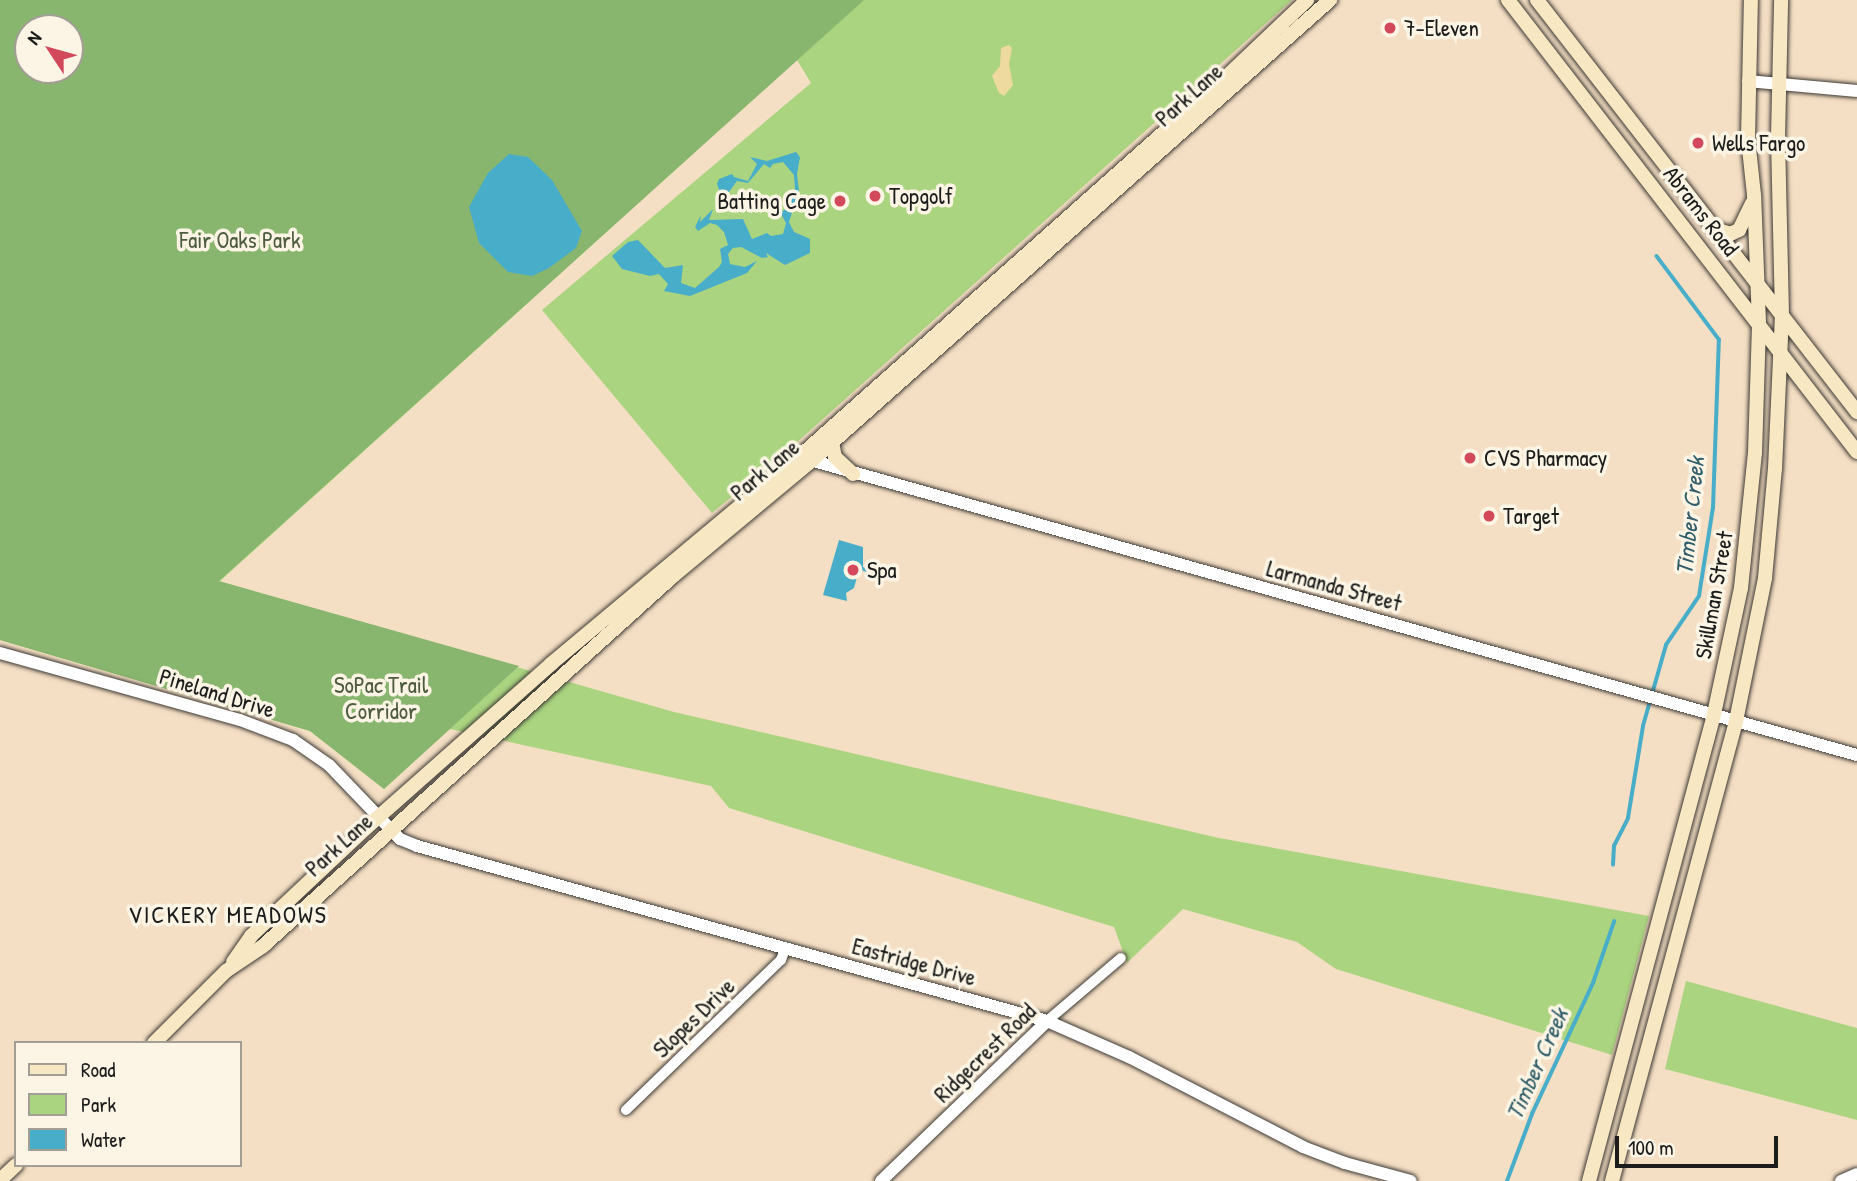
<!DOCTYPE html>
<style>
body{margin:0}
#map{position:relative;width:1857px;height:1181px;overflow:hidden;background:#f5dfc4;font-family:"Patrick Hand",sans-serif}
div>[style]{position:absolute}
.green>*{inset:0;background:#abd480}
.forest>*{inset:0;background:#88b66e}
.sand>*{inset:0;background:#eeda9e}
.water>*{inset:0;background:#48adc8}
.stream>*{height:3.5px;margin:-1.75px;padding:0 1.75px;transform-origin:1.75px;border-radius:1.75px;background:#48adc8}
.roads{filter:drop-shadow(0 0 2px #3d3935) drop-shadow(0 0 2px #3d3935)}
.minor>*{height:10px;margin:-5px;padding:0 5px;transform-origin:5px;border-radius:5px;background:#fff}
.tertiary>*{height:12px;margin:-6px;padding:0 6px;transform-origin:6px;border-radius:6px;background:#fff}
.secondary>*{height:14px;margin:-7px;padding:0 7px;transform-origin:7px;border-radius:7px;background:#f7e8c3}
.dots>*{width:19px;height:19px;translate:-50% -50%;box-sizing:border-box;border:4px solid #fcf5e5;border-radius:50%}
span{translate:-50% -50%;white-space:nowrap;text-align:center;line-height:1.15;-webkit-text-stroke:7px #fcf5e5;paint-order:stroke}
.poi-label{font-size:23px;color:#1c1c1c}
.left{translate:0 -50%;text-align:left}
.right{translate:-100% -50%;text-align:right}
.street-label{font-size:23px;color:#1c1c1c}
.park-label{font-size:23px;color:#4e5c3f}
.water-label{font-size:24px;color:#305d69;font-style:italic}
.neighbourhood-label{font-size:24px;color:#1c1c1c;letter-spacing:2px}
.legend{position:absolute;left:14px;top:1041px;width:228px;height:126px;box-sizing:border-box;background:#fcf5e5;border:2px solid #a29e95;margin:0;padding:9px 12px;list-style:none;font-size:21px;color:#1c1c1c}
.legend li{display:flex;align-items:center;gap:14px;height:35px}
.legend b{width:35px;border:2px solid #a29e95}
.north{position:absolute;left:14px;top:14px;width:70px;height:70px;box-sizing:border-box;background:#fcf5e5;border:2px solid #a29e95;border-radius:50%;rotate:306deg;font-size:19px;font-weight:700;line-height:28px;text-align:center;color:#1c1c1c}
.north::after{content:'';display:block;margin:auto;width:24px;height:32px;background:#d1495b;clip-path:polygon(50% 0,100% 100%,50% 72%,0 100%)}
.scale{position:absolute;left:1615px;top:1136px;width:163px;height:32px;box-sizing:border-box;border:4px solid #1c1c1c;border-top:0;padding-left:9px;font-size:21px;line-height:24px;white-space:nowrap;color:#1c1c1c;-webkit-text-stroke:5px #fcf5e5;paint-order:stroke}
</style>
<div id="map">
<div class="green">
<i style="clip-path:polygon(evenodd,0 0,1292px 0,786px 452px,712px 513px,542px 310px,811px 83px,797px 60px,219px 582px,674px 712px,1219px 838px,1649px 916px,1612px 1055px,1336px 969px,1297px 942px,1183px 909px,1127px 963px,1114px 927px,729px 808px,711px 786px,450px 729px,384px 789px,310px 731px,0 640px,0 0,28px 28px,70px 28px,70px 70px,28px 70px,28px 28px)"></i>
<i style="clip-path:polygon(1686px 981px,1857px 1028px,1857px 1120px,1665px 1069px)"></i>
</div>
<div class="forest">
<i style="clip-path:polygon(evenodd,0 0,864px 0,219px 581px,519px 666px,384px 789px,310px 731px,0 640px,0 0,28px 28px,70px 28px,70px 70px,28px 70px,28px 28px)"></i>
</div>
<div class="sand">
<i style="clip-path:polygon(1009px 45px,1012px 48px,1009px 64px,1013px 85px,1004px 96px,999px 93px,992px 76px,1000px 66px,1001px 48px)"></i>
</div>
<div class="water">
<i style="clip-path:polygon(796px 152px,800px 157px,797px 174px,799px 191px,789px 222px,794px 232px,810px 239px,810px 253px,785px 265px,766px 253px,768px 257px,762px 258px,741px 247px,733px 248px,728px 254px,730px 264px,745px 267px,757px 261px,747px 273px,690px 296px,664px 291px,668px 284px,659px 274px,650px 276px,622px 269px,612px 256px,628px 242px,638px 240px,665px 268px,683px 265px,681px 283px,695px 288px,719px 267px,722px 262px,720px 249px,728px 245px,724px 232px,717px 225px,710px 223px,698px 231px,695px 227px,701px 215px,700px 222px,713px 209px,709px 220px,743px 219px,752px 239px,767px 233px,771px 236px,783px 234px,786px 223px,780px 212px,788px 208px,795px 189px,794px 175px,783px 162px,773px 164px,770px 168px,764px 164px,748px 183px,737px 181px,723px 200px,717px 184px,719px 179px,732px 174px,734px 177px,748px 181px,757px 164px,750px 157px,767px 161px)"></i>
<i style="clip-path:polygon(509px 154px,528px 157px,552px 180px,582px 231px,576px 248px,549px 268px,532px 276px,508px 272px,479px 243px,469px 207px,488px 173px)"></i>
<i style="clip-path:polygon(839px 540px,863px 547px,863px 567px,878px 572px,875px 580px,872px 579px,872px 573px,859px 570px,854px 588px,846px 593px,847px 601px,823px 595px)"></i>
</div>
<div class="stream">
<i style="left:1613px;top:865px;width:19px;rotate:-87deg"></i>
<i style="left:1614px;top:846px;width:31px;rotate:-63deg"></i>
<i style="left:1628px;top:818px;width:93px;rotate:-80.7deg"></i>
<i style="left:1643px;top:726px;width:84px;rotate:-74.1deg"></i>
<i style="left:1666px;top:645px;width:59px;rotate:-56deg"></i>
<i style="left:1699px;top:596px;width:89px;rotate:-81deg"></i>
<i style="left:1713px;top:508px;width:168px;rotate:-88deg"></i>
<i style="left:1719px;top:340px;width:104px;rotate:-126.8deg"></i>
<i style="left:1507px;top:1181px;width:72px;rotate:-69.5deg"></i>
<i style="left:1532px;top:1114px;width:145px;rotate:-65deg"></i>
<i style="left:1593px;top:983px;width:65px;rotate:-71deg"></i>
</div>
<div class="roads">
<div class="minor">
<i style="left:1047px;top:1021px;width:97px;rotate:-40.4deg"></i>
<i style="left:626px;top:1110px;width:216px;rotate:-44.1deg"></i>
<i style="left:781px;top:960px;width:12px;rotate:-70deg"></i>
</div>
<div class="tertiary">
<i style="left:1748px;top:81px;width:109px;rotate:5.2deg"></i>
<i style="left:803px;top:458px;width:1095px;rotate:15.74deg"></i>
<i style="left:0;top:653px;width:249px;rotate:15.6deg"></i>
<i style="left:240px;top:720px;width:57px;rotate:20.7deg"></i>
<i style="left:293px;top:740px;width:44px;rotate:34.8deg"></i>
<i style="left:329px;top:765px;width:103px;rotate:46.2deg"></i>
<i style="left:400px;top:839px;width:18px;rotate:22deg"></i>
<i style="left:417px;top:846px;width:654px;rotate:15.52deg"></i>
<i style="left:1047px;top:1021px;width:90px;rotate:23.7deg"></i>
<i style="left:1129px;top:1057px;width:196px;rotate:27.3deg"></i>
<i style="left:1303px;top:1147px;width:45px;rotate:20.9deg"></i>
<i style="left:1345px;top:1163px;width:68px;rotate:15.3deg"></i>
<i style="left:881px;top:1181px;width:231px;rotate:-43.9deg"></i>
<i style="left:1841px;top:1181px;width:17px;rotate:-24deg"></i>
</div>
<div class="secondary">
<i style="left:1508px;top:0;width:571px;rotate:52.33deg"></i>
<i style="left:1537px;top:0;width:522px;rotate:52.16deg"></i>
<i style="left:1718px;top:230px;width:13px;rotate:18deg"></i>
<i style="left:1730px;top:234px;width:10px;rotate:-24deg"></i>
<i style="left:1739px;top:230px;width:30px;rotate:-64deg"></i>
<i style="left:832px;top:442px;width:15px;rotate:79deg"></i>
<i style="left:835px;top:457px;width:25px;rotate:43deg"></i>
<i style="left:233px;top:962px;width:32px;rotate:-55deg"></i>
<i style="left:251px;top:936px;width:159px;rotate:-43.2deg"></i>
<i style="left:367px;top:827px;width:246px;rotate:-41.5deg"></i>
<i style="left:551px;top:664px;width:324px;rotate:-39.9deg"></i>
<i style="left:800px;top:456px;width:570px;rotate:-41.66deg"></i>
<i style="left:1226px;top:77px;width:112px;rotate:-43.5deg"></i>
<i style="left:154px;top:1043px;width:102px;rotate:-45deg"></i>
<i style="left:226px;top:971px;width:45px;rotate:-34deg"></i>
<i style="left:263px;top:946px;width:551px;rotate:-42.06deg"></i>
<i style="left:672px;top:577px;width:180px;rotate:-39.8deg"></i>
<i style="left:810px;top:462px;width:696px;rotate:-41.62deg"></i>
<i style="left:0;top:1180px;width:22px;rotate:-43deg"></i>
<i style="left:1589px;top:1181px;width:483px;rotate:-75deg"></i>
<i style="left:1714px;top:714px;width:129px;rotate:-77.9deg"></i>
<i style="left:1741px;top:588px;width:136px;rotate:-84.1deg"></i>
<i style="left:1755px;top:453px;width:130px;rotate:-88.2deg"></i>
<i style="left:1759px;top:323px;width:128px;rotate:-92.2deg"></i>
<i style="left:1754px;top:195px;width:56px;rotate:-96.1deg"></i>
<i style="left:1748px;top:139px;width:139px;rotate:-88.8deg"></i>
<i style="left:1612px;top:1181px;width:476px;rotate:-74.9deg"></i>
<i style="left:1736px;top:721px;width:146px;rotate:-78.5deg"></i>
<i style="left:1765px;top:578px;width:109px;rotate:-84.8deg"></i>
<i style="left:1775px;top:469px;width:154px;rotate:-87.4deg"></i>
<i style="left:1782px;top:315px;width:178px;rotate:-91.3deg"></i>
<i style="left:1778px;top:137px;width:137px;rotate:-88.7deg"></i>
</div>
</div>
<div class="dots">
<i style="left:1390px;top:28px;background:#d1495b"></i>
<i style="left:1698px;top:143px;background:#d1495b"></i>
<i style="left:875px;top:196px;background:#d1495b"></i>
<i style="left:840px;top:201px;background:#d1495b"></i>
<i style="left:1470px;top:458px;background:#d1495b"></i>
<i style="left:1489px;top:516px;background:#d1495b"></i>
<i style="left:853px;top:570px;background:#d1495b"></i>
</div>
<div class="poi-label">
<span class="left" style="left:1404px;top:28px">7-Eleven</span>
<span class="left" style="left:1712px;top:143px">Wells Fargo</span>
<span class="left" style="left:889px;top:196px">Topgolf</span>
<span class="right" style="left:826px;top:201px">Batting Cage</span>
<span class="left" style="left:1484px;top:458px">CVS Pharmacy</span>
<span class="left" style="left:1503px;top:516px">Target</span>
<span class="left" style="left:867px;top:570px">Spa</span>
</div>
<div class="street-label">
<span style="left:1189px;top:95px;rotate:-42deg">Park Lane</span>
<span style="left:1701px;top:211px;rotate:52deg">Abrams Road</span>
<span style="left:765px;top:470px;rotate:-40deg">Park Lane</span>
<span style="left:1334px;top:586px;rotate:15deg">Larmanda Street</span>
<span style="left:1714px;top:595px;rotate:-80deg">Skillman Street</span>
<span style="left:217px;top:693px;rotate:17deg">Pineland Drive</span>
<span style="left:339px;top:845px;rotate:-42deg">Park Lane</span>
<span style="left:914px;top:962px;rotate:15deg">Eastridge Drive</span>
<span style="left:694px;top:1018px;rotate:-44deg">Slopes Drive</span>
<span style="left:985px;top:1053px;rotate:-44deg">Ridgecrest Road</span>
</div>
<div class="park-label">
<span style="left:240px;top:240px">Fair Oaks Park</span>
<span style="left:381px;top:698px">SoPac Trail<br>Corridor</span>
</div>
<div class="water-label">
<span style="left:1690px;top:516px;rotate:-84deg">Timber Creek</span>
<span style="left:1537px;top:1064px;rotate:-66deg">Timber Creek</span>
</div>
<div class="neighbourhood-label">
<span style="left:228px;top:915px">VICKERY MEADOWS</span>
</div>
<ul class="legend">
<li><b style="height:9px;background:#f7e8c3"></b>Road</li>
<li><b style="height:19px;background:#abd480"></b>Park</li>
<li><b style="height:19px;background:#48adc8"></b>Water</li>
</ul>
<div class="north">N</div>
<div class="scale">100 m</div>
</div>
